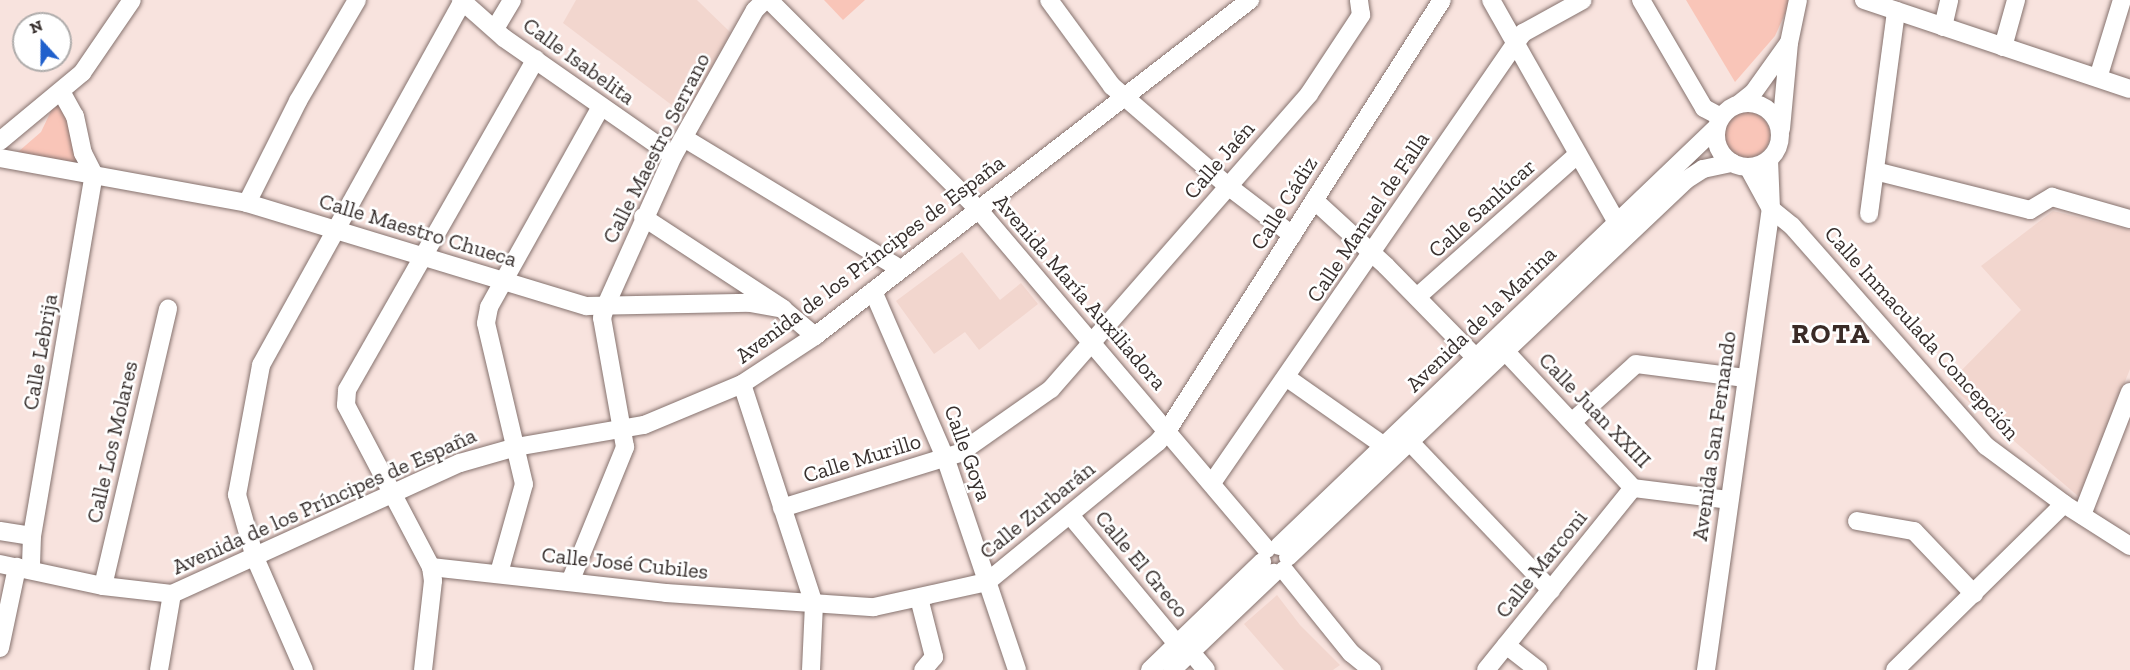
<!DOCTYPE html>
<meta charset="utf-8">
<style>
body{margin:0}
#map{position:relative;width:2130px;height:670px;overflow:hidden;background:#f8e3de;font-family:"Zilla Slab",serif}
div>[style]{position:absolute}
.built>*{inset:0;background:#f2d6ce}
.green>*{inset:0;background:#f9c5b8}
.round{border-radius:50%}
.roads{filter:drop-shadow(0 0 2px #85726e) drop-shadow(0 0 2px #85726e)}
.minor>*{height:18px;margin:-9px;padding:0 9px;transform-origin:9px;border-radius:9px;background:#fff}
.minor>.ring{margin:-9px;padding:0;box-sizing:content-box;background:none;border:18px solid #fff;border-radius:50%}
span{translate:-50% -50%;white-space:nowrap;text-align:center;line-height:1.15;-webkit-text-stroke:5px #fff;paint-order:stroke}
.street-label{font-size:22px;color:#372f2d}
.district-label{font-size:28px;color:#3a2b27;font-weight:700;letter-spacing:1.5px}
.north{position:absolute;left:12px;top:12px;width:60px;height:60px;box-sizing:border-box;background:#fff;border:2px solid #afacab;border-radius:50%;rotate:339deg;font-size:16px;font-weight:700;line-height:24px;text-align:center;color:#372f2d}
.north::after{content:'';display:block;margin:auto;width:21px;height:27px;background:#2060cc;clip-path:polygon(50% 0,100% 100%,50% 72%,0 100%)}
</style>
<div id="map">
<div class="built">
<i style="clip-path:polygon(576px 0,697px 0,731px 33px,685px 115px,563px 23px)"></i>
<i style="clip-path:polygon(2053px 211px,2130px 230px,2130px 369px,2079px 497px,1948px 384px,2021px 310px,1981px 266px)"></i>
<i style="clip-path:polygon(962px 252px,1000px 300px,1021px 283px,1038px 304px,979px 350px,965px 332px,934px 354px,896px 301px)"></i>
<i style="clip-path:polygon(1277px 595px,1300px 625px,1340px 665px,1333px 670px,1284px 670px,1244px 624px)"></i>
</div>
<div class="green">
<i style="clip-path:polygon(824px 0,865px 0,843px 20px)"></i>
<i style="clip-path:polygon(1686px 0,1791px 0,1775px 36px,1735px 82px)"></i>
<i style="clip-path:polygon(64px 100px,83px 168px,11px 158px,41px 132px,52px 109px)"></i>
<i class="round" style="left:1724px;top:112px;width:46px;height:46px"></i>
</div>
<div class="roads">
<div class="minor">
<i style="left:461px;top:0;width:57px;rotate:41.5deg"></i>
<i style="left:504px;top:38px;width:206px;rotate:34.9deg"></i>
<i style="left:769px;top:0;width:296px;rotate:45deg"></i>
<i style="left:978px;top:209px;width:446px;rotate:49.7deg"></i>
<i style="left:1049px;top:0;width:107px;rotate:53.8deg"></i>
<i style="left:1112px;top:86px;width:153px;rotate:40.8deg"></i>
<i style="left:1228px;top:186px;width:81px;rotate:37.4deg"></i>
<i style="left:1491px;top:0;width:254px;rotate:60.5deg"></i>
<i style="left:1641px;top:0;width:125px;rotate:59.7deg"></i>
<i style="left:1704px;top:108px;width:19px;rotate:28deg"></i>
<i style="left:1864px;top:0;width:280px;rotate:18.5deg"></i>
<i style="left:496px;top:27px;width:31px;rotate:-59deg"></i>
<i style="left:1943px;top:27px;width:28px;rotate:-77deg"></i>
<i style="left:2003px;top:47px;width:49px;rotate:-74.5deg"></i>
<i style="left:2098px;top:78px;width:82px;rotate:-72.9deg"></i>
<i style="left:62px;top:93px;width:26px;rotate:61deg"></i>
<i style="left:75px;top:116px;width:38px;rotate:78deg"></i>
<i style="left:83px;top:153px;width:25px;rotate:63deg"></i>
<i class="ring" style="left:1716px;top:103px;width:46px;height:46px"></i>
<i style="left:1740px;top:103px;width:16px;rotate:-38deg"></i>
<i style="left:1753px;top:93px;width:60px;rotate:-54.5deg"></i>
<i style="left:1781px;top:129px;width:86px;rotate:-84.7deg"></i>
<i style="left:1789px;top:43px;width:44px;rotate:-78.2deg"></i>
<i style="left:684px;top:138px;width:253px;rotate:31.2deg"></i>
<i style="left:0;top:141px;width:107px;rotate:-39.7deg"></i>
<i style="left:82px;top:73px;width:88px;rotate:-55.6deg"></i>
<i style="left:0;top:158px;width:251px;rotate:10.3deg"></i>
<i style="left:247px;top:203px;width:355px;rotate:16.9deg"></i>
<i style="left:587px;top:306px;width:163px;rotate:-1.1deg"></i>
<i style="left:750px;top:303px;width:34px;rotate:10deg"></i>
<i style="left:783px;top:309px;width:42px;rotate:40.2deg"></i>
<i style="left:1748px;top:167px;width:48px;rotate:61.3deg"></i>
<i style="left:1771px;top:209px;width:27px;rotate:39deg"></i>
<i style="left:1792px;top:226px;width:293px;rotate:48.6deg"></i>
<i style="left:1986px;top:446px;width:97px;rotate:36.6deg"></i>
<i style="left:2064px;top:504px;width:78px;rotate:32.5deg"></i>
<i style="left:1875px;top:171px;width:160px;rotate:14.1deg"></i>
<i style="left:2030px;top:210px;width:26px;rotate:-31deg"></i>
<i style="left:2052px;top:197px;width:81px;rotate:15.8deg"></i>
<i style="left:1314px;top:200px;width:98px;rotate:42.5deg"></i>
<i style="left:1386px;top:266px;width:129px;rotate:45.6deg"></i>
<i style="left:247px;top:203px;width:114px;rotate:-63.4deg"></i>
<i style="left:298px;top:101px;width:117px;rotate:-59.7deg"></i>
<i style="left:1869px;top:214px;width:205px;rotate:-82.4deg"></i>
<i style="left:643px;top:217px;width:166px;rotate:33.2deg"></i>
<i style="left:873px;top:291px;width:181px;rotate:66.6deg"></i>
<i style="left:945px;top:457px;width:225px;rotate:71.3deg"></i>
<i style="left:1417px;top:297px;width:215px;rotate:-41.6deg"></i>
<i style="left:1505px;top:351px;width:187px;rotate:46.9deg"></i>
<i style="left:1633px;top:488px;width:97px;rotate:7.1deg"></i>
<i style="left:1286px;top:377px;width:120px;rotate:35.1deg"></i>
<i style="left:742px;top:384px;width:231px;rotate:71.9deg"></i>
<i style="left:814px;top:604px;width:66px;rotate:92.6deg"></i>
<i style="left:1572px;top:422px;width:86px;rotate:-42.2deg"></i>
<i style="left:1636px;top:364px;width:111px;rotate:7.3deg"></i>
<i style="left:1409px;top:441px;width:206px;rotate:46.4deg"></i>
<i style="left:1212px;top:483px;width:533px;rotate:-55.39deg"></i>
<i style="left:1515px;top:44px;width:14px;rotate:-54deg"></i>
<i style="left:1523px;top:33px;width:68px;rotate:-28.8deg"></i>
<i style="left:782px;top:508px;width:186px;rotate:-17.2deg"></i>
<i style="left:960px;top:453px;width:111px;rotate:-35.1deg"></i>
<i style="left:1051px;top:389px;width:392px;rotate:-48.8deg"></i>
<i style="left:1309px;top:94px;width:95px;rotate:-56.6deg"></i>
<i style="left:1361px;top:15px;width:15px;rotate:-98deg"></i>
<i style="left:1070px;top:515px;width:168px;rotate:50.3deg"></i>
<i style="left:2082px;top:515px;width:132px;rotate:-68.7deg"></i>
<i style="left:1857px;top:521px;width:58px;rotate:10deg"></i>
<i style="left:1914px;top:531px;width:87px;rotate:46.4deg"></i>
<i style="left:0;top:531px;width:32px;rotate:9deg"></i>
<i style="left:32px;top:536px;width:34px;rotate:92deg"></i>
<i style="left:32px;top:536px;width:366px;rotate:-80.3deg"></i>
<i style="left:1279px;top:546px;width:606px;rotate:-43.73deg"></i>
<i style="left:1288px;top:557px;width:548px;rotate:-43.45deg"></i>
<i style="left:1686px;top:180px;width:20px;rotate:-33deg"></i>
<i style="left:1703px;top:169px;width:30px;rotate:-12deg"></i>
<i style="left:0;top:564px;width:105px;rotate:12.1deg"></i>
<i style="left:103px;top:586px;width:69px;rotate:6.6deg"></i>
<i style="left:172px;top:594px;width:316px;rotate:-24.5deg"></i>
<i style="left:460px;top:463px;width:58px;rotate:-15.9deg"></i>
<i style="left:516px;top:447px;width:130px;rotate:-9.8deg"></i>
<i style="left:644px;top:425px;width:106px;rotate:-22.7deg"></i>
<i style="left:742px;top:384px;width:87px;rotate:-33.3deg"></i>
<i style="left:815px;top:336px;width:550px;rotate:-37.68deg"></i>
<i style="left:431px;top:567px;width:236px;rotate:6.3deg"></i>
<i style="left:666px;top:593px;width:208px;rotate:3.9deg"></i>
<i style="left:874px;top:607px;width:116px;rotate:-12.5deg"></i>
<i style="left:987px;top:582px;width:221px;rotate:-39.3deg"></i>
<i style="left:1158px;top:442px;width:14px;rotate:-51deg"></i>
<i style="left:1167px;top:431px;width:511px;rotate:-57.46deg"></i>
<i style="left:1284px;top:570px;width:107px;rotate:51.1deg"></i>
<i style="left:1351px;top:653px;width:27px;rotate:39deg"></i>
<i style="left:499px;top:573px;width:92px;rotate:-74.3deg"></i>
<i style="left:524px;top:484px;width:165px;rotate:-103.3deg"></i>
<i style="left:486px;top:323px;width:16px;rotate:-79deg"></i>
<i style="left:489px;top:307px;width:229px;rotate:-60.8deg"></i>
<i style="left:570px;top:582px;width:146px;rotate:-67.8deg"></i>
<i style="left:625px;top:447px;width:131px;rotate:-100.1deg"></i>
<i style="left:602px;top:318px;width:14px;rotate:-73deg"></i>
<i style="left:606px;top:305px;width:163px;rotate:-65.8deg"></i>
<i style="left:673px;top:156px;width:167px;rotate:-60.7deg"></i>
<i style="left:755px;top:10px;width:14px;rotate:-45deg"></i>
<i style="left:103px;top:586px;width:285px;rotate:-76.8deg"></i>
<i style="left:919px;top:598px;width:61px;rotate:75.7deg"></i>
<i style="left:934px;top:657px;width:17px;rotate:130deg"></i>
<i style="left:1506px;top:645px;width:41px;rotate:38deg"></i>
<i style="left:0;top:648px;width:83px;rotate:-78.1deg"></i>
<i style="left:1191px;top:652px;width:23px;rotate:50deg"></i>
<i style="left:159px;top:670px;width:77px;rotate:-80.3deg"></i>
<i style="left:304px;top:670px;width:122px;rotate:-113.6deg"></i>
<i style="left:255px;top:558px;width:66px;rotate:-105.9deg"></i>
<i style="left:237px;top:495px;width:132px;rotate:-79.5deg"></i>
<i style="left:261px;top:365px;width:415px;rotate:-61deg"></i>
<i style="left:423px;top:670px;width:90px;rotate:-83.6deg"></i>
<i style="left:433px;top:581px;width:14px;rotate:-98deg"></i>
<i style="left:431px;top:567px;width:183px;rotate:-117.7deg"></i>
<i style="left:346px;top:405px;width:15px;rotate:-86deg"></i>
<i style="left:347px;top:390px;width:381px;rotate:-60.3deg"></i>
<i style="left:1150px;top:670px;width:156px;rotate:-44deg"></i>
<i style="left:1172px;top:670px;width:141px;rotate:-43.6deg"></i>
<i style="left:1486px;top:670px;width:234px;rotate:-51.1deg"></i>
<i style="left:1706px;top:670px;width:466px;rotate:-82deg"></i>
<i style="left:1771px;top:209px;width:49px;rotate:-92.3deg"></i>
<i style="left:1895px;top:670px;width:237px;rotate:-44.5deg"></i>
</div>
</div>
<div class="street-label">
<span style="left:579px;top:61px;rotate:36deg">Calle Isabelita</span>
<span style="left:656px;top:148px;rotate:-63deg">Calle Maestro Serrano</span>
<span style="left:1219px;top:160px;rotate:-49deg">Calle Jaén</span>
<span style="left:1284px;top:203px;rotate:-58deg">Calle Cádiz</span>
<span style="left:1482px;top:208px;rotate:-42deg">Calle Sanlúcar</span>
<span style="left:1368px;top:217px;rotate:-56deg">Calle Manuel de Falla</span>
<span style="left:418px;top:230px;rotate:17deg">Calle Maestro Chueca</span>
<span style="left:870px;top:259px;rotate:-37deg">Avenida de los Príncipes de España</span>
<span style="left:1080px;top:292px;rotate:49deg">Avenida María Auxiliadora</span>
<span style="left:1481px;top:319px;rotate:-44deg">Avenida de la Marina</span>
<span style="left:1922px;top:333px;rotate:48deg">Calle Inmaculada Concepción</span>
<span style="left:40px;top:352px;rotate:-80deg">Calle Lebrija</span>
<span style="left:1595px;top:410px;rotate:46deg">Calle Juan XXIII</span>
<span style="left:1714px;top:436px;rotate:-82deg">Avenida San Fernando</span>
<span style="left:112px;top:442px;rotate:-77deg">Calle Los Molares</span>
<span style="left:968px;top:453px;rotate:70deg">Calle Goya</span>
<span style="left:862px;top:458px;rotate:-17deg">Calle Murillo</span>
<span style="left:324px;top:501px;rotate:-24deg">Avenida de los Príncipes de España</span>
<span style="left:1037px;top:510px;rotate:-39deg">Calle Zurbarán</span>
<span style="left:625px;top:563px;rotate:6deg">Calle José Cubiles</span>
<span style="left:1142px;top:564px;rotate:50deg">Calle El Greco</span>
<span style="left:1541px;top:564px;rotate:-51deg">Calle Marconi</span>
</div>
<div class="district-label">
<span style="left:1831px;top:334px">ROTA</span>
</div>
<div class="north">N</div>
</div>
